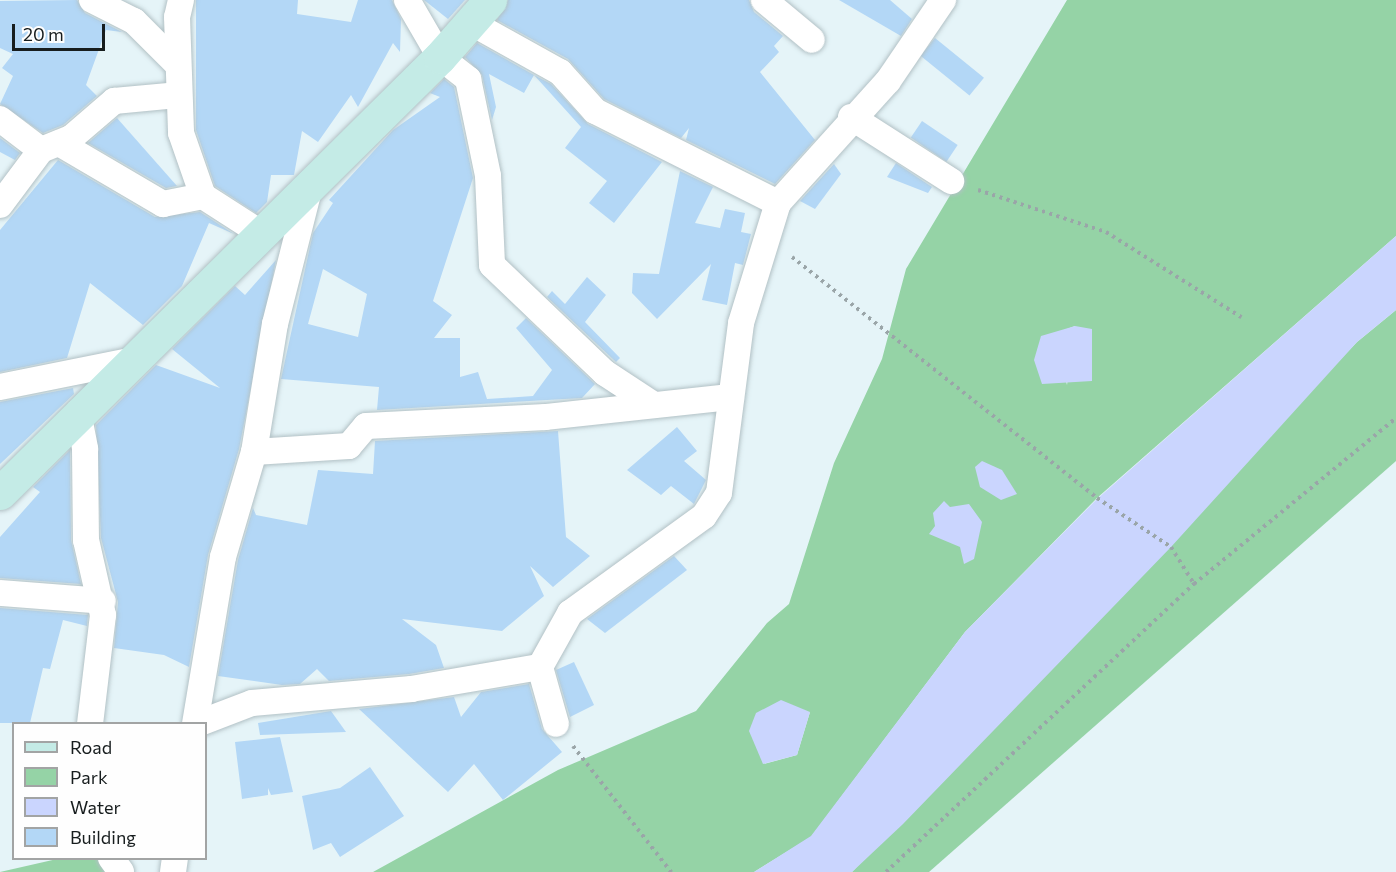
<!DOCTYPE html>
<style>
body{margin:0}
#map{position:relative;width:1396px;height:872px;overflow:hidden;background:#e5f4f8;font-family:Commissioner,sans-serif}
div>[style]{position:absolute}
.green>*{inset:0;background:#95d3a6}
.water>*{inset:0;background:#cad5fe}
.building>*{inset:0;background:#b3d7f6;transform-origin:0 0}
.path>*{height:4px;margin-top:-2px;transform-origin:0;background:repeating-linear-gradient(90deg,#9aa5a8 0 3px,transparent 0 7.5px)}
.roads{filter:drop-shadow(0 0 2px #b2c1c5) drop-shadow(0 0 2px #b2c1c5)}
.street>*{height:26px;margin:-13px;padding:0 13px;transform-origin:13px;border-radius:13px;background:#fff}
.secondary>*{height:33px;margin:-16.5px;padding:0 16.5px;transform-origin:16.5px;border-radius:16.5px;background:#c4ebe6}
span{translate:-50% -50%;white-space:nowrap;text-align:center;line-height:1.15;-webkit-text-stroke:5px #fefefe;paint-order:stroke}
.legend{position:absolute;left:12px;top:722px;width:195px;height:138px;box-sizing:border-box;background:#fefefe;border:2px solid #a2a4a4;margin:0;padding:8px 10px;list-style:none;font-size:18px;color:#171d1e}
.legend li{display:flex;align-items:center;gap:12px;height:30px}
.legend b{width:30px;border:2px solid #a2a4a4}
.scale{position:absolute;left:12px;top:24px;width:93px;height:27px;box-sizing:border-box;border:3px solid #171d1e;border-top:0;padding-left:8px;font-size:18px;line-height:21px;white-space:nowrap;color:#171d1e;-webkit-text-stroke:4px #fefefe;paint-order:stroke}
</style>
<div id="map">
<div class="green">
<i style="clip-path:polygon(evenodd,1067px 0,1396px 0,1396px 236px,1097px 498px,965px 632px,811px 837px,754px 872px,373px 872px,558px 770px,696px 711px,767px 623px,789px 604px,834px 463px,882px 359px,906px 269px,1067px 0,1075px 326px,1067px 385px,1054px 334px,1075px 326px,1067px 0,810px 712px,797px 755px,764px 764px,810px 712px)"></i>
<i style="clip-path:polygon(1396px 310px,1396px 461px,929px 872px,852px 872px,1357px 342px)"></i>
<i style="clip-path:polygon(103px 858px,110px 872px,0 872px,57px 859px)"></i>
</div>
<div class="water">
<i style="clip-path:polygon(1396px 236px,1396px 310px,1357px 342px,1171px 547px,903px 824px,852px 872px,754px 872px,811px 836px,965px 632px,1097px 499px)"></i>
<i style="clip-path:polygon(1075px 326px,1092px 329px,1092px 381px,1042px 384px,1034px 360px,1041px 336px)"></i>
<i style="clip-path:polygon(982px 461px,1002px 470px,1017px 494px,1001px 500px,980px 487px,975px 467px)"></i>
<i style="clip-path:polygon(944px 501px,950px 507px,969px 504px,982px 522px,974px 559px,964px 564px,960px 547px,929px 534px,935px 526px,933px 513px)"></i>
<i style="clip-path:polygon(781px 700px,810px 712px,797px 755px,763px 764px,749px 731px,756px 713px)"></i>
</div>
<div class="building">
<i style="clip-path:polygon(77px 0,85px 13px,122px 32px,106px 30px,86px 85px,97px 96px,63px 125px,43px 133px,0 104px,13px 76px,2px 68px,13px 54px,0 48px,0 1px)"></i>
<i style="clip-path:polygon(196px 0,298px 0,297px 14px,351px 22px,358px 0,392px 0,401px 19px,400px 52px,393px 43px,358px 107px,351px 95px,318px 142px,302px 131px,294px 175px,271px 175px,267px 202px,256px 213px,215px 186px,196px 130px)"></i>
<i style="clip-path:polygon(424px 0,465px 0,448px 19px)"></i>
<i style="clip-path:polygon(508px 0,749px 0,754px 12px,783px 36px,774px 46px,779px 52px,760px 72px,815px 140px,775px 184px,686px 140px,689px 128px,681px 138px,604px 99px,568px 59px,497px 20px)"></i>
<i style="clip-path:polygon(839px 0,890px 0,912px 19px,901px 36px)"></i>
<i style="left:935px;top:38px;width:63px;height:23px;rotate:39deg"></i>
<i style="clip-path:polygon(477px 43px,534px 75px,524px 93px,489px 74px,496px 107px,492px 120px,482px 75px,465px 57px)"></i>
<i style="clip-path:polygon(534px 75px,551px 84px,588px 124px,662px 162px,614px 223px,589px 203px,607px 181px,565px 148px,581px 127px)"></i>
<i style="clip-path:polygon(evenodd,444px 79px,454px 87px,473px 178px,433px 301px,452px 315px,434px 338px,460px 338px,460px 377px,478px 372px,487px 399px,533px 396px,552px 370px,516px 328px,526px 318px,595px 384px,582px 398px,377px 410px,379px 387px,281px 379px,313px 233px,333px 203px,329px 200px,393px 130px,440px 97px,430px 93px,444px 79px,323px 269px,367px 294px,358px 337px,308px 324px,323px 269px)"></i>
<i style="clip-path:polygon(117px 118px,177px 186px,166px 188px,88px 143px)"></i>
<i style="left:922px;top:121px;width:43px;height:20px;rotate:34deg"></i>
<i style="clip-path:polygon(0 138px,20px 153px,15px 160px,0 152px)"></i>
<i style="clip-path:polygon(58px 160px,155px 217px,200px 212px,234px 234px,209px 223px,182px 286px,143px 325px,90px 283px,67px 358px,0 372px,0 230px)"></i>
<i style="clip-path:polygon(896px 163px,932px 187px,928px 193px,887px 177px)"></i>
<i style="clip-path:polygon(834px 164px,841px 174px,815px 209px,800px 201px)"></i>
<i style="clip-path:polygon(680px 171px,713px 187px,695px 223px,720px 228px,725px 209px,745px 213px,741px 232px,751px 234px,743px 265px,735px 263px,727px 305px,702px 300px,711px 264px,657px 319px,632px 293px,633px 273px,659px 274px)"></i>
<i style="clip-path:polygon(276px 260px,239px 449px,208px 555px,189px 667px,164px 655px,114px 648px,118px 602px,101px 538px,96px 425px,156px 365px,220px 388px,172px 349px,235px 286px,245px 295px)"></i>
<i style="clip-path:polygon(587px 277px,606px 295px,585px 322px,620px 358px,616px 362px,547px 297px,552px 291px,565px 304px)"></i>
<i style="clip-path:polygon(73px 388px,74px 394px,0 464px,0 402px)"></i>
<i style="clip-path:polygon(677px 427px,697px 451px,684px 461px,706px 480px,694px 504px,671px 486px,661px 495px,627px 470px)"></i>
<i style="clip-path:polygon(558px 431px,566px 537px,590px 556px,553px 587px,530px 566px,544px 596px,502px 631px,402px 619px,436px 645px,444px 668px,409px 674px,329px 681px,317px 669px,300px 684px,282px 685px,218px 676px,238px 560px,253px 508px,256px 515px,307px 525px,318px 470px,373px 474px,375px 441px)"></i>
<i style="clip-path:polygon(70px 450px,71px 540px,81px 584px,0 578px,0 537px,40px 492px,33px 487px)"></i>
<i style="clip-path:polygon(674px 556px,687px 570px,605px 633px,587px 619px)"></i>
<i style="clip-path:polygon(0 608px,88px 615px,87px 626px,63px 620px,50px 669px,43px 668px,30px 723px,0 723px)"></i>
<i style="clip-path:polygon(574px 662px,594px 705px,570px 717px,556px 670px)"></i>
<i style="clip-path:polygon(529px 684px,542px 729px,562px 752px,503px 800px,474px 764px,448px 792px,359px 709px,454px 697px,461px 717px,481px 692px)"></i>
<i style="clip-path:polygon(331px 711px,346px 732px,260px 735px,258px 723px)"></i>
<i style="clip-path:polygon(280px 737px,293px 792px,271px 795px,268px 788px,268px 795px,242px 799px,235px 742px)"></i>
<i style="clip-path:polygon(370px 767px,404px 816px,340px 857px,331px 843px,313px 850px,302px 796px,340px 788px)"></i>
</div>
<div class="path">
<i style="left:978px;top:190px;width:135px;rotate:18.2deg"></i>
<i style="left:1106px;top:232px;width:160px;rotate:32.2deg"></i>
<i style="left:792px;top:257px;width:389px;rotate:38.3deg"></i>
<i style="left:1097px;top:498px;width:89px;rotate:33.5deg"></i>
<i style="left:1171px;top:547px;width:44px;rotate:58.1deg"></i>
<i style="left:573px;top:746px;width:160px;rotate:52.1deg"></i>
<i style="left:886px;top:872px;width:422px;rotate:-43.1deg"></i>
<i style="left:1194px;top:584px;width:261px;rotate:-39.4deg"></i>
</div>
<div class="roads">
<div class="street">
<i style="left:92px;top:0;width:47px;rotate:26.6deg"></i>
<i style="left:134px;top:21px;width:61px;rotate:45deg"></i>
<i style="left:181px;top:0;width:17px;rotate:103deg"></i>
<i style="left:177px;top:17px;width:116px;rotate:88deg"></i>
<i style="left:181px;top:133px;width:67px;rotate:70.8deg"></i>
<i style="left:407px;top:0;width:66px;rotate:59.9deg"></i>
<i style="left:440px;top:57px;width:36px;rotate:38deg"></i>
<i style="left:468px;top:79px;width:99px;rotate:78.3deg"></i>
<i style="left:488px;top:176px;width:89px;rotate:87.4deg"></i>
<i style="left:492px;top:265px;width:156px;rotate:43.7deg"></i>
<i style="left:605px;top:373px;width:55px;rotate:33.1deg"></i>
<i style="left:764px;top:0;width:62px;rotate:39.8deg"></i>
<i style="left:470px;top:22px;width:103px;rotate:29.1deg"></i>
<i style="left:560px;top:72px;width:52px;rotate:48.1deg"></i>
<i style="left:595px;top:111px;width:205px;rotate:26.7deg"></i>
<i style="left:851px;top:117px;width:119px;rotate:32.6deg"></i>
<i style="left:0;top:119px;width:51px;rotate:37.1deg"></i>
<i style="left:59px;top:143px;width:121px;rotate:30.4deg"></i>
<i style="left:163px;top:204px;width:41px;rotate:-11.3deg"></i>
<i style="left:203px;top:196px;width:67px;rotate:32.7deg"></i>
<i style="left:0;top:205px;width:69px;rotate:-53.3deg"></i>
<i style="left:41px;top:150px;width:32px;rotate:-22deg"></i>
<i style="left:71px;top:138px;width:57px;rotate:-40.7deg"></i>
<i style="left:114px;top:101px;width:63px;rotate:-5.4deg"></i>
<i style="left:0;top:387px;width:132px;rotate:-11.4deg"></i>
<i style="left:78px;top:412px;width:38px;rotate:79deg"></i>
<i style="left:85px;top:449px;width:91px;rotate:89.4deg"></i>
<i style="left:86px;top:540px;width:77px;rotate:77.2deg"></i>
<i style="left:103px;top:615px;width:110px;rotate:96.8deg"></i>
<i style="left:254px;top:452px;width:95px;rotate:-3.6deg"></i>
<i style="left:349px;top:446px;width:26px;rotate:-50deg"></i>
<i style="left:366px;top:426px;width:180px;rotate:-2.9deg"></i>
<i style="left:546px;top:417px;width:186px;rotate:-6.2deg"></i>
<i style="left:0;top:593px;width:103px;rotate:4.4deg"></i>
<i style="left:540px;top:667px;width:59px;rotate:74.3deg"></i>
<i style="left:195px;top:724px;width:169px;rotate:-80.5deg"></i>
<i style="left:223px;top:557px;width:109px;rotate:-73.6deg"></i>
<i style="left:254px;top:452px;width:130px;rotate:-80.7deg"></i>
<i style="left:275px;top:324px;width:146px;rotate:-75.8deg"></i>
<i style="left:197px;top:724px;width:59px;rotate:-20.9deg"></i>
<i style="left:252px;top:703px;width:160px;rotate:-5deg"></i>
<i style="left:411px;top:689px;width:131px;rotate:-9.7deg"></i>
<i style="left:540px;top:667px;width:62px;rotate:-60.9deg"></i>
<i style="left:570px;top:613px;width:165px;rotate:-35.9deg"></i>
<i style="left:704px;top:516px;width:27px;rotate:-57deg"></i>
<i style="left:719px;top:493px;width:171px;rotate:-82.6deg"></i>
<i style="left:741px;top:323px;width:126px;rotate:-72.9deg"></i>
<i style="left:778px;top:203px;width:164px;rotate:-48deg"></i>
<i style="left:888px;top:81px;width:98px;rotate:-55.8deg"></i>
<i style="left:111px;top:858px;width:17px;rotate:54deg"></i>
<i style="left:173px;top:872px;width:14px;rotate:-82deg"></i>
</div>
<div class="secondary">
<i style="left:0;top:493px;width:619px;rotate:-44.74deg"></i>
<i style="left:440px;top:57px;width:76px;rotate:-48.7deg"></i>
</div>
</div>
<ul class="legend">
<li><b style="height:8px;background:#c4ebe6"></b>Road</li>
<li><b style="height:16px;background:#95d3a6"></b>Park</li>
<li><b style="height:16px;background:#cad5fe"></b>Water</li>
<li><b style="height:16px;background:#b3d7f6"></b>Building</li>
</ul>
<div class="scale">20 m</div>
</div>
